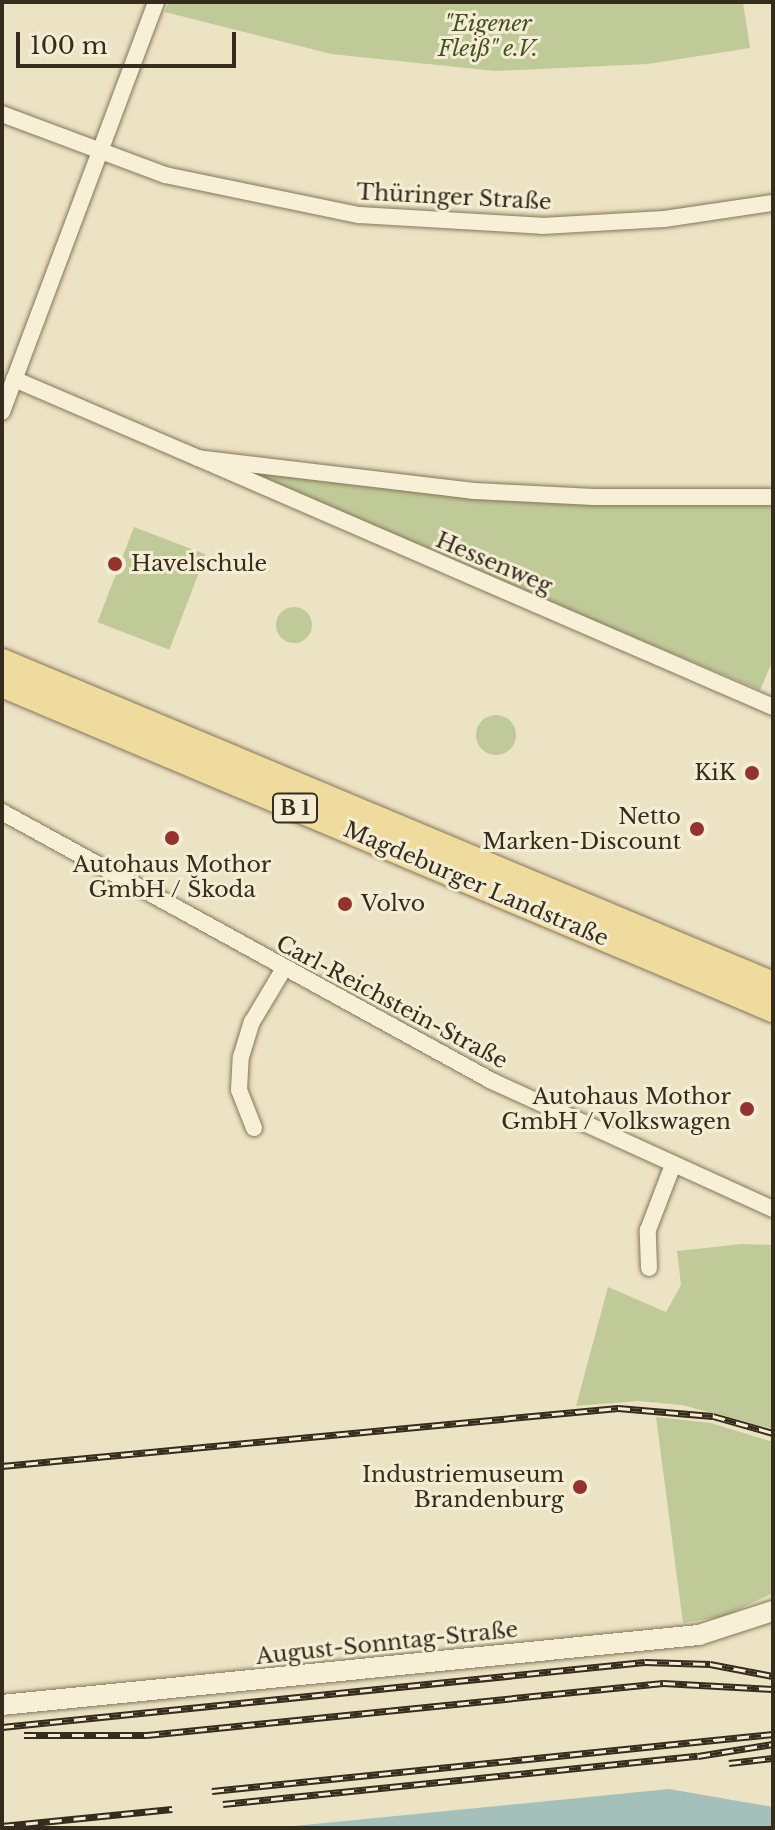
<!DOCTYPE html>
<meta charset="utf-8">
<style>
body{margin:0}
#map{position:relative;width:775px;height:1830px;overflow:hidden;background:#ece3c4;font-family:"Libre Baskerville",serif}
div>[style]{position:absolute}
.green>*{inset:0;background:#c0ca98;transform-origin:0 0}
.round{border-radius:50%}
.water>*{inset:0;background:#a5bfba}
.roads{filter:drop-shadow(0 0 2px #86755b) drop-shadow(0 0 2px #86755b)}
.minor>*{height:16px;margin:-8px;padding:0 8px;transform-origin:8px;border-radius:8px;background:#f7f0d6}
.tertiary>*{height:20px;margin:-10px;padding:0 10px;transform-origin:10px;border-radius:10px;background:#f7f0d6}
.primary>*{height:26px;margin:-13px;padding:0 13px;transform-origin:13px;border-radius:13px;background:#eedb9d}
.rail>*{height:7px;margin-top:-3.5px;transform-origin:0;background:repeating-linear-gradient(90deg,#f4edd3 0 12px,#362c1e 0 24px);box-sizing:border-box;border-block:2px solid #362c1e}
.dots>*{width:22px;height:22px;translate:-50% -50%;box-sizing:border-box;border:4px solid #f4edd3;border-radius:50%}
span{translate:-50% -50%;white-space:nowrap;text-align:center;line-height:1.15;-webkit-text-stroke:6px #f4edd3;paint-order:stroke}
.shield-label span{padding:2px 6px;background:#f4edd3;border:2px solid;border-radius:6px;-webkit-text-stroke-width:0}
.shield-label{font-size:20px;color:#362c1e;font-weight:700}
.park-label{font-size:22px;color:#435226;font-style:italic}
.street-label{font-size:22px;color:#362c1e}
.poi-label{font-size:22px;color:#362c1e}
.left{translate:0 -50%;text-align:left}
.right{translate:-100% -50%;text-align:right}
.frame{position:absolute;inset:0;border:4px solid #362c1e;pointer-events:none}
.scale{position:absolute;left:16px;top:32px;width:220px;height:36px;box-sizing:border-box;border:4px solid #362c1e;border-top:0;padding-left:10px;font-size:24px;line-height:28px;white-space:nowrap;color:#362c1e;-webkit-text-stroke:6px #f4edd3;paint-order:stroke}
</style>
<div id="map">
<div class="green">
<i style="clip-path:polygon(169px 2px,743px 2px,750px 48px,648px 64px,495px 71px,331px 54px,165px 12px)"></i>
<i style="clip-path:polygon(264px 470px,357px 482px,773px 502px,773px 660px,760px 690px,262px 481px)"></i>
<i style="left:134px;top:527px;width:77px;height:102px;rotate:21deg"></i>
<i class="round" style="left:276px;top:607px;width:36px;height:36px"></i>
<i class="round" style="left:476px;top:715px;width:40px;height:40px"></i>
<i style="clip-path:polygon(742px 1244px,773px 1245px,773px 1429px,682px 1405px,638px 1401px,576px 1406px,608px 1287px,666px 1312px,681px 1285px,677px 1251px)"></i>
<i style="clip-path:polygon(656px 1417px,711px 1423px,773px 1442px,773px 1593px,725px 1616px,683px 1623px)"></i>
</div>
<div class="water">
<i style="clip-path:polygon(669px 1789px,773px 1807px,773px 1828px,274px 1828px)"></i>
</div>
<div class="roads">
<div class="minor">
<i style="left:2px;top:114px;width:174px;rotate:20.5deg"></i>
<i style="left:165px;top:175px;width:198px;rotate:11.7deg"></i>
<i style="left:359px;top:215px;width:183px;rotate:3.4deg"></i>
<i style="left:542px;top:226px;width:122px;rotate:-3.3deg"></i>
<i style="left:664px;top:219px;width:110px;rotate:-8.4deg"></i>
<i style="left:14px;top:379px;width:200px;rotate:23.2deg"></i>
<i style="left:2px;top:412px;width:438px;rotate:-69.4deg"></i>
<i style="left:773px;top:497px;width:179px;rotate:180deg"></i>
<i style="left:594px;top:497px;width:120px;rotate:-177.1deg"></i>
<i style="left:474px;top:491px;width:278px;rotate:-173.2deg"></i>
<i style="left:198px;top:458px;width:627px;rotate:23.41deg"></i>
<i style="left:2px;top:812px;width:559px;rotate:28.77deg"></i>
<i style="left:492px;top:1081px;width:309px;rotate:24.5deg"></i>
<i style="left:254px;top:1128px;width:41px;rotate:-111.5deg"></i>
<i style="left:239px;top:1090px;width:33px;rotate:-87deg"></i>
<i style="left:241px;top:1057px;width:37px;rotate:-73deg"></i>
<i style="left:252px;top:1022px;width:61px;rotate:-59.2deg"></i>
<i style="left:649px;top:1268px;width:38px;rotate:-92deg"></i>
<i style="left:648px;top:1230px;width:70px;rotate:-69deg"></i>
</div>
<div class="tertiary">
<i style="left:2px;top:1705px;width:701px;rotate:-5.74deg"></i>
<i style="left:699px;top:1635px;width:78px;rotate:-18deg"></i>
</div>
<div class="primary">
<i style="left:2px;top:662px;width:836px;rotate:22.73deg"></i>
<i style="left:2px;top:684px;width:837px;rotate:22.86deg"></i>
</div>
</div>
<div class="rail">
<i style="left:2px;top:1466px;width:619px;rotate:-5.38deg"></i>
<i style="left:618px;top:1408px;width:95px;rotate:4.8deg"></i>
<i style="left:713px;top:1416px;width:62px;rotate:15.8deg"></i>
<i style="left:2px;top:1727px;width:646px;rotate:-5.77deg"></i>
<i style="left:645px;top:1662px;width:65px;rotate:1.8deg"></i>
<i style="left:710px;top:1664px;width:64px;rotate:10.8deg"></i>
<i style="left:24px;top:1735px;width:123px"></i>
<i style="left:147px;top:1735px;width:519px;rotate:-5.75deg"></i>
<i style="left:663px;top:1683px;width:110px;rotate:3.1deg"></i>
<i style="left:729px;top:1763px;width:44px;rotate:-6.5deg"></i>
<i style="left:212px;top:1791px;width:564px;rotate:-5.8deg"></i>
<i style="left:223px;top:1804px;width:477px;rotate:-5.8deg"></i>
<i style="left:698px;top:1756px;width:76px;rotate:-9.1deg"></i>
<i style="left:2px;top:1826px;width:171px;rotate:-5.7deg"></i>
</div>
<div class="dots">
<i style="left:115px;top:564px;background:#92342d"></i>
<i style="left:752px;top:773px;background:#92342d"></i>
<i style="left:697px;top:829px;background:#92342d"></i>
<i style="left:172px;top:838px;background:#92342d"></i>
<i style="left:345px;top:904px;background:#92342d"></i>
<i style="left:747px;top:1109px;background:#92342d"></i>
<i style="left:580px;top:1487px;background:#92342d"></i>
</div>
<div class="shield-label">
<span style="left:295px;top:808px">B 1</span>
</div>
<div class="park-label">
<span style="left:488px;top:36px">"Eigener<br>Fleiß" e.V.</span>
</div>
<div class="street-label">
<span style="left:454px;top:197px;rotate:3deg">Thüringer Straße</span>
<span style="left:494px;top:563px;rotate:23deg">Hessenweg</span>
<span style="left:476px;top:884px;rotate:23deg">Magdeburger Landstraße</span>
<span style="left:392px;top:1002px;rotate:28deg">Carl-Reichstein-Straße</span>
<span style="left:387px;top:1643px;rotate:-6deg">August-Sonntag-Straße</span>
</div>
<div class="poi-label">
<span class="left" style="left:131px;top:564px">Havelschule</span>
<span class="right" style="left:736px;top:773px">KiK</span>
<span class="right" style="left:681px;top:829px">Netto<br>Marken-Discount</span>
<span style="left:172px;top:877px">Autohaus Mothor<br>GmbH / Škoda</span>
<span class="left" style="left:361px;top:904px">Volvo</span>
<span class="right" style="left:731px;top:1109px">Autohaus Mothor<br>GmbH / Volkswagen</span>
<span class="right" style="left:564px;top:1487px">Industriemuseum<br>Brandenburg</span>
</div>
<div class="frame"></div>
<div class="scale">100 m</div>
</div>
